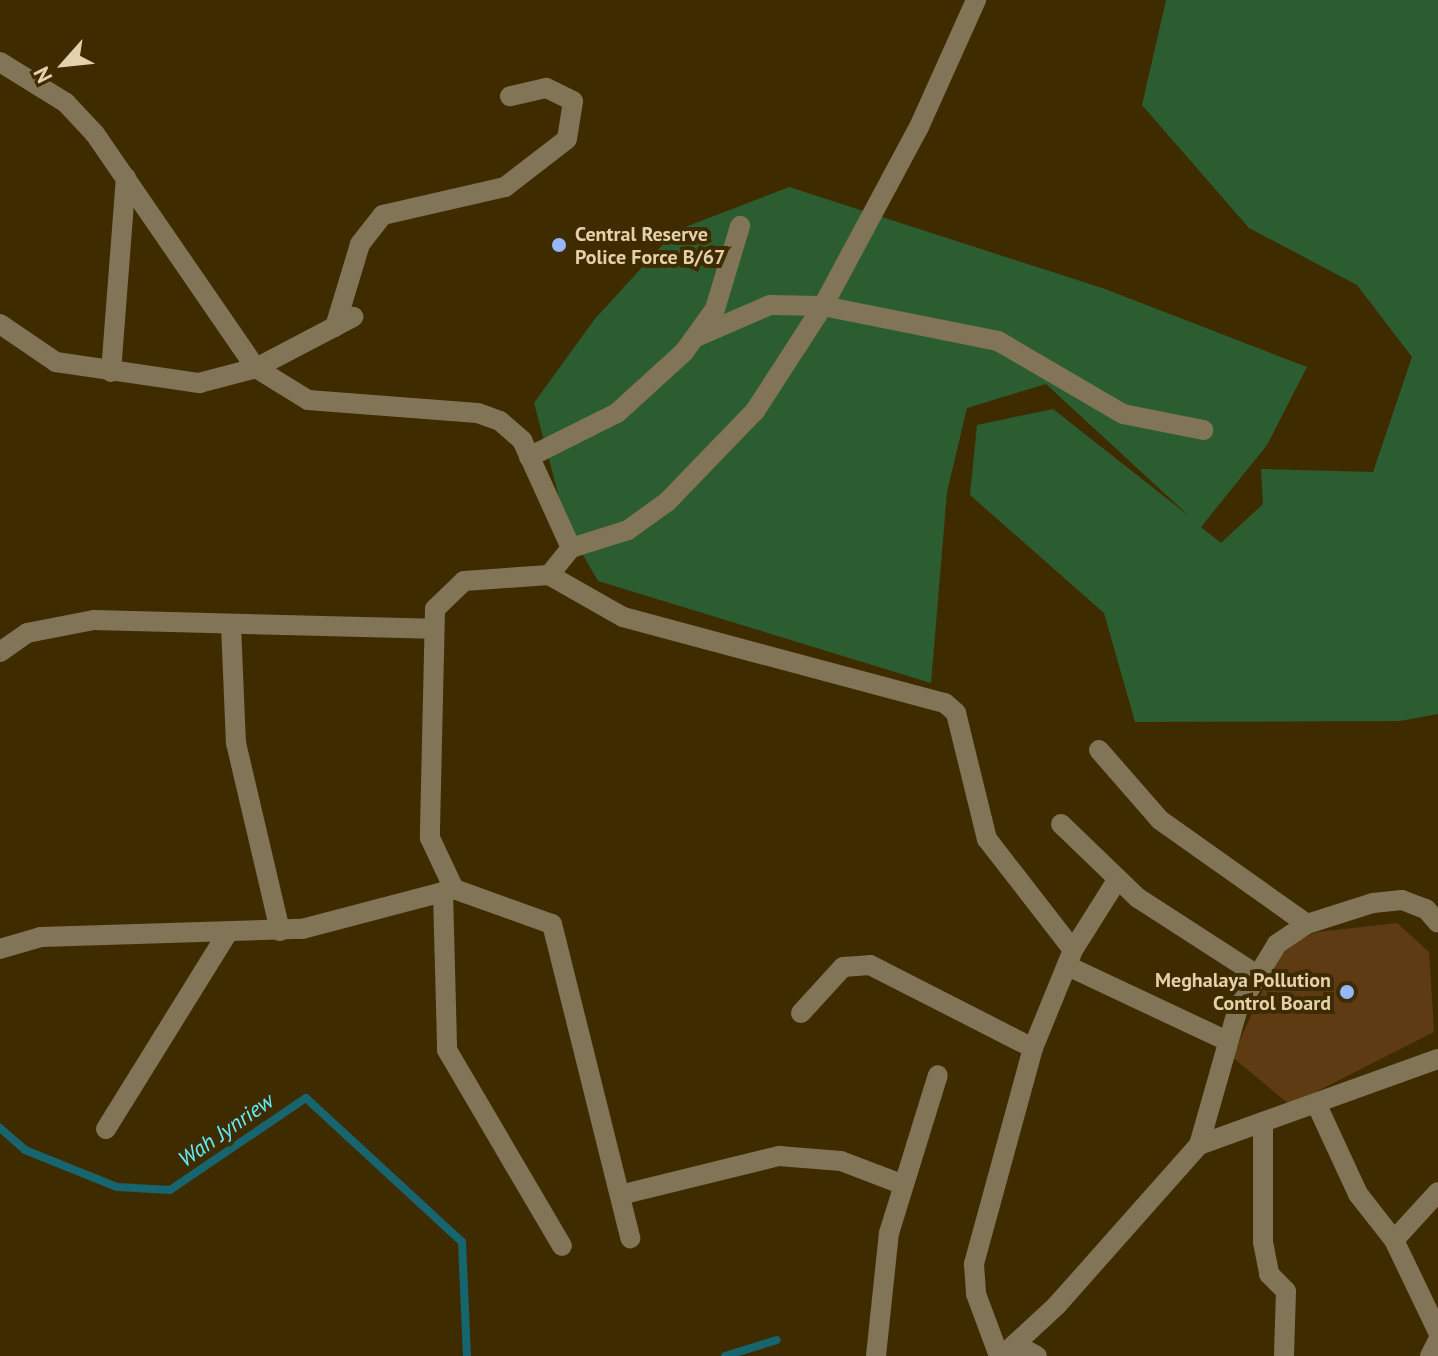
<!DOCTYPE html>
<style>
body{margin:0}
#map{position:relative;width:1438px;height:1356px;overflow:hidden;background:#3e2c00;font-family:"PT Sans",sans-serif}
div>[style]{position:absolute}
.green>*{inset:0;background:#2b5d30}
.stream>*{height:8px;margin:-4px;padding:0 4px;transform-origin:4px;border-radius:4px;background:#17666f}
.building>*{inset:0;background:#5e3b13}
.minor>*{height:20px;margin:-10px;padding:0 10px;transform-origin:10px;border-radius:10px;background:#827456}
.dots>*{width:22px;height:22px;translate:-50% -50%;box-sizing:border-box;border:4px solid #3e2c00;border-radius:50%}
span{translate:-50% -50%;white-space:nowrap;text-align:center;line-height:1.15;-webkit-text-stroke:8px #3e2c00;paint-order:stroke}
.poi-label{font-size:20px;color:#e2d1ac;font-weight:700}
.left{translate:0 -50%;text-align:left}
.right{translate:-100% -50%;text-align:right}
.water-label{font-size:22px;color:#62eefe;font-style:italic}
.north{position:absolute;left:24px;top:24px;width:80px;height:80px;-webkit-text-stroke:6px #3e2c00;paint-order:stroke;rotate:243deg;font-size:22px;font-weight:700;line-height:32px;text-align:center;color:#e2d1ac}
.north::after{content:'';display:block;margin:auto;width:28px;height:36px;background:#e2d1ac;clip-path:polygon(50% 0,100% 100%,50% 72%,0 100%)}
</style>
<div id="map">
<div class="green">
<i style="clip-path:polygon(1166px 0,1438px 0,1438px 714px,1400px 721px,1135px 722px,1104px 613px,970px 495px,977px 425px,1053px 409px,1189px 516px,1046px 384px,967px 408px,947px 492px,931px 683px,598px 581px,567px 527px,534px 403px,594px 320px,675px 231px,789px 187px,1105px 289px,1307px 367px,1267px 445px,1201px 527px,1221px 543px,1263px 504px,1261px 469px,1373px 472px,1412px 357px,1357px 285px,1249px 228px,1142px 105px)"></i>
</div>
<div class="stream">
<i style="left:0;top:1128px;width:33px;rotate:41deg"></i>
<i style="left:25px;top:1150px;width:99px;rotate:21.9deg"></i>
<i style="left:117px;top:1187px;width:53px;rotate:3.2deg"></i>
<i style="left:170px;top:1190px;width:164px;rotate:-34.1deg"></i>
<i style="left:306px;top:1098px;width:212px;rotate:42.7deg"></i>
<i style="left:462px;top:1242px;width:114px;rotate:87.5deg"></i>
<i style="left:725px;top:1356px;width:54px;rotate:-17.1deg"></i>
</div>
<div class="building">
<i style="clip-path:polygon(1397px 923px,1429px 952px,1434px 1032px,1290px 1105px,1232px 1057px,1283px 946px,1317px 932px)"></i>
</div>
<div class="minor">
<i style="left:0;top:62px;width:78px;rotate:31.8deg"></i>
<i style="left:66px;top:103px;width:42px;rotate:46.9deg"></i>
<i style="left:95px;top:134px;width:284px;rotate:55.5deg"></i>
<i style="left:256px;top:368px;width:61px;rotate:31.6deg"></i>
<i style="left:308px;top:400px;width:170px;rotate:4.4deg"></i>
<i style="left:478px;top:413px;width:23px;rotate:20deg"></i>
<i style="left:500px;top:421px;width:29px;rotate:41deg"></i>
<i style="left:522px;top:440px;width:119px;rotate:65.6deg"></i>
<i style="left:571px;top:548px;width:60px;rotate:-17.5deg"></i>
<i style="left:628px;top:530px;width:48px;rotate:-35.7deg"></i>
<i style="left:667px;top:502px;width:127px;rotate:-46deg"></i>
<i style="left:755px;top:411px;width:125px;rotate:-57.1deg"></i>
<i style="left:823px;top:306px;width:203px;rotate:-61.8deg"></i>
<i style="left:919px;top:127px;width:139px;rotate:-65.8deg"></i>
<i style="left:0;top:324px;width:68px;rotate:34.2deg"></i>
<i style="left:56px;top:362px;width:145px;rotate:8.4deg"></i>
<i style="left:199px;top:383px;width:59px;rotate:-14.7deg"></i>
<i style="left:256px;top:368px;width:110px;rotate:-27.7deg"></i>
<i style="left:335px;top:327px;width:87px;rotate:-73.2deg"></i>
<i style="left:360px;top:244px;width:37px;rotate:-52deg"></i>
<i style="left:383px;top:215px;width:125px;rotate:-12.9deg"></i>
<i style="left:505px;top:187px;width:78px;rotate:-37.7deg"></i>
<i style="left:567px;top:139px;width:38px;rotate:-81deg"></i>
<i style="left:573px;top:101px;width:30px;rotate:-154deg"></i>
<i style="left:546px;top:88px;width:37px;rotate:167deg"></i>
<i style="left:696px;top:337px;width:81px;rotate:-23.4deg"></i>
<i style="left:770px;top:305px;width:53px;rotate:1.1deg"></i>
<i style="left:823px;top:306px;width:178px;rotate:11.3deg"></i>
<i style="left:998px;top:341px;width:145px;rotate:30.3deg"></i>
<i style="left:1123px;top:414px;width:82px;rotate:11.3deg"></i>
<i style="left:111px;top:372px;width:195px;rotate:-85.6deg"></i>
<i style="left:529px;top:457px;width:98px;rotate:-26.6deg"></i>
<i style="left:617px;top:413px;width:91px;rotate:-42.3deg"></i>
<i style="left:684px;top:352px;width:53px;rotate:-54.2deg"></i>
<i style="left:715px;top:309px;width:87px;rotate:-73.2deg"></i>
<i style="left:571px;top:548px;width:35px;rotate:129deg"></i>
<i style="left:549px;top:575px;width:85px;rotate:176deg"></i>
<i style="left:464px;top:581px;width:40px;rotate:136deg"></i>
<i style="left:435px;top:609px;width:229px;rotate:91.3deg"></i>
<i style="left:430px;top:838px;width:56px;rotate:64.8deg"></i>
<i style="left:454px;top:889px;width:104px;rotate:19.7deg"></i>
<i style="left:552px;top:924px;width:324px;rotate:76deg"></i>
<i style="left:549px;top:575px;width:85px;rotate:29.6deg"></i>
<i style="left:623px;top:617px;width:333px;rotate:15deg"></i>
<i style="left:945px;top:703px;width:15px;rotate:42deg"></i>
<i style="left:956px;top:713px;width:130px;rotate:76.2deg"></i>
<i style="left:987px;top:839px;width:140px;rotate:52.2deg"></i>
<i style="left:1073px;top:950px;width:106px;rotate:112.2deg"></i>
<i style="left:1033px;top:1048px;width:224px;rotate:105.3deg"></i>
<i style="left:974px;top:1264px;width:30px;rotate:86deg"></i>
<i style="left:976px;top:1294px;width:66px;rotate:69.6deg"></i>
<i style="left:231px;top:625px;width:118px;rotate:87.6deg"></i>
<i style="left:236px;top:743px;width:193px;rotate:76.8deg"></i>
<i style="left:0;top:652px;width:33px;rotate:-35deg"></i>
<i style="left:27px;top:633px;width:68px;rotate:-11deg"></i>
<i style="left:94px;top:620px;width:338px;rotate:1.5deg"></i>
<i style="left:1099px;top:750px;width:93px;rotate:48.9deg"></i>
<i style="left:1160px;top:820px;width:180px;rotate:35.3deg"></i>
<i style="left:1061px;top:824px;width:107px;rotate:43.9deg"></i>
<i style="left:1138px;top:898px;width:138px;rotate:32.9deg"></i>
<i style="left:443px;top:892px;width:158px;rotate:88.5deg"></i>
<i style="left:447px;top:1050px;width:227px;rotate:59.6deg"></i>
<i style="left:0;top:949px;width:43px;rotate:-16.3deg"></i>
<i style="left:41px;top:937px;width:261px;rotate:-1.8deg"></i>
<i style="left:302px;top:929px;width:157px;rotate:-14.7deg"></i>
<i style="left:1073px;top:950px;width:83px;rotate:-57.8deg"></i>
<i style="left:1072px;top:968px;width:171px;rotate:25.2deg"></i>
<i style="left:801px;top:1013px;width:62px;rotate:-47.6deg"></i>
<i style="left:843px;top:967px;width:27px;rotate:-4deg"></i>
<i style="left:870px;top:965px;width:183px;rotate:27deg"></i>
<i style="left:1316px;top:1103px;width:100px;rotate:65.2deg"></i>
<i style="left:1358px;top:1194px;width:58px;rotate:52deg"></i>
<i style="left:1263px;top:1122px;width:120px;rotate:90deg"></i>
<i style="left:1263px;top:1242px;width:33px;rotate:79deg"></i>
<i style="left:1269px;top:1274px;width:24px;rotate:45deg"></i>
<i style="left:1286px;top:1291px;width:65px;rotate:91.8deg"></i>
<i style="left:106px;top:1129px;width:229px;rotate:-58.2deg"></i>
<i style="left:1199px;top:1145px;width:254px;rotate:-19.8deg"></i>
<i style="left:1438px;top:1192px;width:65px;rotate:132.5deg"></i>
<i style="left:1394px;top:1240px;width:102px;rotate:64.4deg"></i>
<i style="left:620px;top:1195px;width:164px;rotate:-13.8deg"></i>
<i style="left:779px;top:1156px;width:62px;rotate:4.6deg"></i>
<i style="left:841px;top:1161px;width:67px;rotate:20.9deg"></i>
<i style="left:1015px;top:1344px;width:25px;rotate:29deg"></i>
<i style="left:876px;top:1356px;width:124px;rotate:-84deg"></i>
<i style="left:889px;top:1233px;width:165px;rotate:-72.8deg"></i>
<i style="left:1002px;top:1356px;width:75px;rotate:-42.8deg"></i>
<i style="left:1057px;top:1305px;width:214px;rotate:-48.4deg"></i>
<i style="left:1199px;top:1145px;width:142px;rotate:-74.1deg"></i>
<i style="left:1238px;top:1008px;width:75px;rotate:-58.6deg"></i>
<i style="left:1277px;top:944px;width:36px;rotate:-34deg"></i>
<i style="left:1307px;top:924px;width:69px;rotate:-17.7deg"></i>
<i style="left:1373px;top:903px;width:29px;rotate:-6deg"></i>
<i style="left:1402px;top:900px;width:26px;rotate:21deg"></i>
<i style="left:1426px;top:909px;width:18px;rotate:49deg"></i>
<i style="left:1430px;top:1356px;width:18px;rotate:-63deg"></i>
</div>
<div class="dots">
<i style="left:559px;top:245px;background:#97b6fd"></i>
<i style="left:1347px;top:992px;background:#97b6fd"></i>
</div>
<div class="poi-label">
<span class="left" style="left:575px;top:246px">Central Reserve<br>Police Force B/67</span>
<span class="right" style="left:1331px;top:992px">Meghalaya Pollution<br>Control Board</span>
</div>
<div class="water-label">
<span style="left:226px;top:1130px;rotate:-35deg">Wah Jynriew</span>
</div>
<div class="north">N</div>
</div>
